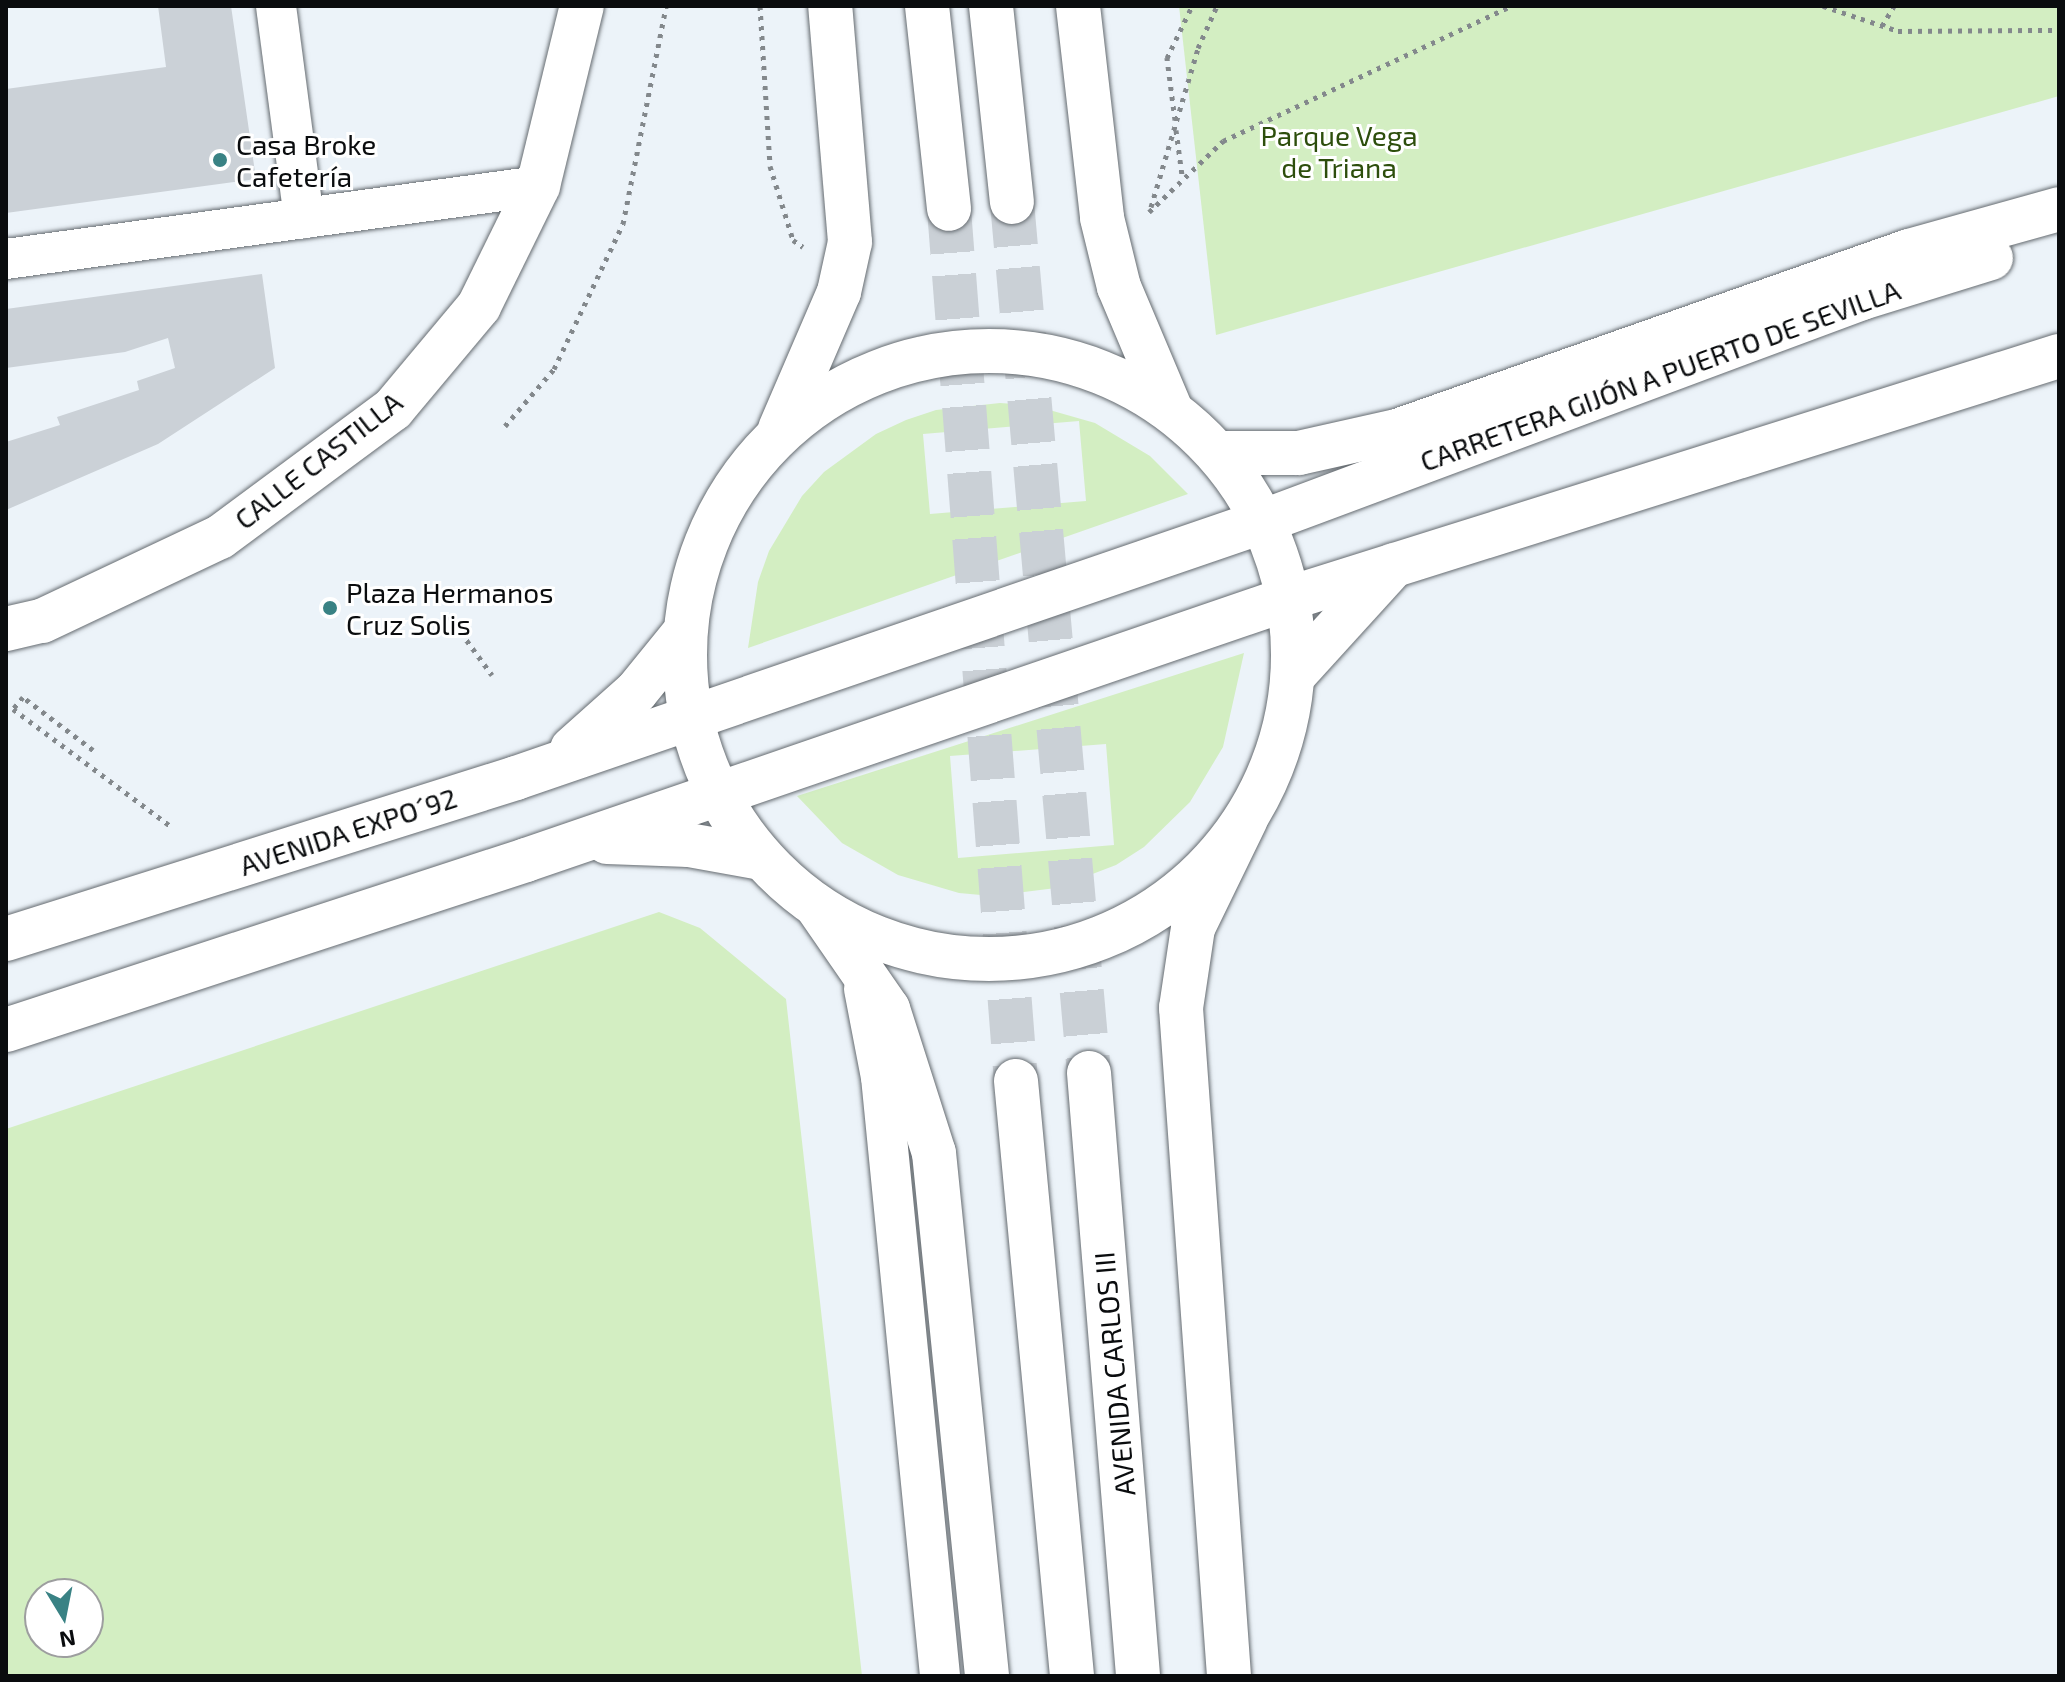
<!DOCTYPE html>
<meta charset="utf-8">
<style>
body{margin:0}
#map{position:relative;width:2065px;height:1682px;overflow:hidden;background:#ecf3f9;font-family:"Exo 2",sans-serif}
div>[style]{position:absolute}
.green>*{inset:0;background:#d3eec2}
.building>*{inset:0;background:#cbd1d7}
.primary-tunnel>*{height:44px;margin-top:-22px;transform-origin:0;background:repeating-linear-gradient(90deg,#cad0d6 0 44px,transparent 0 66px)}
.path>*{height:5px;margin-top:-2.5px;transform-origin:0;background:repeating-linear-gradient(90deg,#83888c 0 4px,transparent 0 10px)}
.roads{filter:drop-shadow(0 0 2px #656b70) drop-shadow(0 0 2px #656b70)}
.street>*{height:40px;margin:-20px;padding:0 20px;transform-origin:20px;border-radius:20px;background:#fff}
.secondary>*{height:44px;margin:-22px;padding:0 22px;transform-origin:22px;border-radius:22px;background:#fff}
.primary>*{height:44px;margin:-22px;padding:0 22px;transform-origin:22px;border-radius:22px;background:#fff}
.highway>*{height:44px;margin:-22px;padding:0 22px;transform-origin:22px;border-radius:22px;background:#fff}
.highway>.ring{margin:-22px;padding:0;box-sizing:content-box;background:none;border:44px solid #fff;border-radius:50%}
.dots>*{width:22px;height:22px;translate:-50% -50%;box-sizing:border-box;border:4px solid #fff;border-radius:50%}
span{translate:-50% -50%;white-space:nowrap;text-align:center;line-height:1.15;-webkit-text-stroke:6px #fff;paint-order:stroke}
.park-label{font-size:28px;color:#2d4e0c}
.poi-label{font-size:28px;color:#0a0c0e}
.left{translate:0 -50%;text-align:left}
.street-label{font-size:28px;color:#0a0c0e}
.frame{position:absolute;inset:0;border:8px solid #0a0c0e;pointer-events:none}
.north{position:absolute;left:24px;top:1578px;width:80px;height:80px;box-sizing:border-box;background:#fff;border:2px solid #9d9e9f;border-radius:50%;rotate:170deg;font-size:22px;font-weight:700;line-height:32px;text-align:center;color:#0a0c0e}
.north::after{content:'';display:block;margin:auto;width:28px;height:36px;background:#398284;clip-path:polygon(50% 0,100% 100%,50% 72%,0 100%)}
</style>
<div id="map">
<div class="green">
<i style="clip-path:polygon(1179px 6px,2059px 6px,2059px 96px,1216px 335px)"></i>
<i style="clip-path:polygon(evenodd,1000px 403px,1032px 405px,1095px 423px,1150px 456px,1188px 494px,748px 648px,758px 582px,769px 551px,802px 496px,824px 472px,876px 434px,906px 420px,936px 410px,1000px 403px,1079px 421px,1086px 501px,930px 514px,923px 434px,1079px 421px)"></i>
<i style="clip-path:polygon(evenodd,1244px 653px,1223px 747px,1190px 802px,1144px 847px,1116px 865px,1056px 888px,992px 896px,959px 893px,898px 875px,842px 843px,797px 796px,1244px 653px,1106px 744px,1114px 845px,958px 858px,950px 756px,1106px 744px)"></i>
<i style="clip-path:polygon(evenodd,659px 912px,700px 928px,786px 999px,862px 1676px,6px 1676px,6px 1129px,659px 912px,40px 1594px,88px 1594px,88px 1642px,40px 1642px,40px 1594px)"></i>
</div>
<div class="building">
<i style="clip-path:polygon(158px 6px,231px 6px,256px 179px,6px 213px,6px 89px,166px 67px)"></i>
<i style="clip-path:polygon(262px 274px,275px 368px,158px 444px,6px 510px,6px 442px,60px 425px,57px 417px,139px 390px,137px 381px,175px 368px,168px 338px,125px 352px,6px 368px,6px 309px)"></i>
</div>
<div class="primary-tunnel">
<i style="left:1012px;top:202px;width:874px;rotate:84.95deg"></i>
<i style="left:949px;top:209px;width:875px;rotate:85.61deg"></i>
</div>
<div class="path">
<i style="left:760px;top:6px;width:160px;rotate:86.4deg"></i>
<i style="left:770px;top:166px;width:77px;rotate:72.7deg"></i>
<i style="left:793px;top:240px;width:12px;rotate:35deg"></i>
<i style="left:1823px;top:6px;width:79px;rotate:18.4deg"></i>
<i style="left:1898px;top:31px;width:161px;rotate:-0.4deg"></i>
<i style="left:1882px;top:26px;width:23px;rotate:-59deg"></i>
<i style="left:1175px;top:120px;width:63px;rotate:-97.4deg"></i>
<i style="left:1167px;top:58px;width:58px;rotate:-64.3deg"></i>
<i style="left:1176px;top:130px;width:45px;rotate:82.4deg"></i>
<i style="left:1151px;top:207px;width:166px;rotate:-73.5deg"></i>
<i style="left:1198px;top:48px;width:46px;rotate:-65.7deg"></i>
<i style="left:1149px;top:212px;width:103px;rotate:-43.8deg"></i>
<i style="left:1223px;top:141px;width:318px;rotate:-25.1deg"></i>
<i style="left:505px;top:426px;width:75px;rotate:-49.3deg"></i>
<i style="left:554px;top:369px;width:161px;rotate:-64.6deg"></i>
<i style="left:623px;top:224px;width:222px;rotate:-78.8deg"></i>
<i style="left:449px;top:616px;width:73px;rotate:53.9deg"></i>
<i style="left:93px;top:750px;width:88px;rotate:-142.9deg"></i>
<i style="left:23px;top:697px;width:16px;rotate:130deg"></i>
<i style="left:13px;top:709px;width:199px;rotate:36.6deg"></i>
</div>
<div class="roads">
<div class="street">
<i style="left:276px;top:6px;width:214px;rotate:82.5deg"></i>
<i style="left:6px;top:259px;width:537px;rotate:-7.81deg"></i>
<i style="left:864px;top:989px;width:90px;rotate:79.1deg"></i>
<i style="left:881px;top:1077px;width:602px;rotate:84.37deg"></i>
</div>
<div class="secondary">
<i style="left:6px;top:629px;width:37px;rotate:-13deg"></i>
<i style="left:42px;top:621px;width:197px;rotate:-25.3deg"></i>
<i style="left:220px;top:537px;width:215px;rotate:-36.5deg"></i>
<i style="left:393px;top:409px;width:134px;rotate:-50.1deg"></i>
<i style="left:479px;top:306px;width:134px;rotate:-63.8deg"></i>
<i style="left:538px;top:186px;width:185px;rotate:-76.3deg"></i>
</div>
<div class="primary">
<i style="left:927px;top:6px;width:204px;rotate:83.8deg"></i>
<i style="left:991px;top:6px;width:197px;rotate:83.9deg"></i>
<i style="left:572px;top:749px;width:86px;rotate:-41.7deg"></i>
<i style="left:636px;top:692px;width:76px;rotate:-50.9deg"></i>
<i style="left:607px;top:842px;width:82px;rotate:2.1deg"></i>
<i style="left:689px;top:845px;width:73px;rotate:10.2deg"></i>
<i style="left:818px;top:908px;width:123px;rotate:55.3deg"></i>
<i style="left:888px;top:1009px;width:151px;rotate:72.3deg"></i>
<i style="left:934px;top:1153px;width:526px;rotate:84.21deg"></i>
<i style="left:6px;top:939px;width:535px;rotate:-17.52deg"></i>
<i style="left:516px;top:778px;width:791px;rotate:-18.96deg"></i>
<i style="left:6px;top:1030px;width:547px;rotate:-18.1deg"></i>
<i style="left:526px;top:860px;width:808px;rotate:-18.93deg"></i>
<i style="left:1089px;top:1073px;width:605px;rotate:85.35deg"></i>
<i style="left:1016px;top:1081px;width:598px;rotate:84.62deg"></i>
<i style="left:1229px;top:1676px;width:670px;rotate:-94.11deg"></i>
<i style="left:1181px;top:1008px;width:81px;rotate:-81.5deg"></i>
<i style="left:1193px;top:928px;width:121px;rotate:-64.1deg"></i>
</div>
<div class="highway">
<i style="left:1078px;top:6px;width:213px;rotate:83.5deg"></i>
<i style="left:1102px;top:218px;width:71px;rotate:76.2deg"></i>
<i style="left:1119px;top:287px;width:134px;rotate:67.1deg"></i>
<i class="ring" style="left:685px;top:351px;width:564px;height:564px"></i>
<i style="left:780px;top:429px;width:149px;rotate:-66.7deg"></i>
<i style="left:839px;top:292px;width:51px;rotate:-77.6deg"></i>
<i style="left:850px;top:242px;width:237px;rotate:-94.8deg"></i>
<i style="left:1218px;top:453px;width:81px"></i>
<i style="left:1299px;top:453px;width:100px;rotate:-12.7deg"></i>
<i style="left:1397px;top:431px;width:543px;rotate:-19.37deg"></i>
<i style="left:1909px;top:251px;width:156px;rotate:-15.6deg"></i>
<i style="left:1264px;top:521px;width:638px;rotate:-20.45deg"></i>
<i style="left:1862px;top:298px;width:135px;rotate:-17.2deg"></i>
<i style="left:1290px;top:598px;width:806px;rotate:-17.47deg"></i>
<i style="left:1293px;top:676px;width:150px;rotate:-47.7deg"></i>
</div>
</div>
<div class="dots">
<i style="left:220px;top:160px;background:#398284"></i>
<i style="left:330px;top:608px;background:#398284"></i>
</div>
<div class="park-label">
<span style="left:1339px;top:151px">Parque Vega<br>de Triana</span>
</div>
<div class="poi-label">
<span class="left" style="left:236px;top:160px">Casa Broke<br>Cafetería</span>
<span class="left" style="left:346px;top:608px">Plaza Hermanos<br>Cruz Solis</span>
</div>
<div class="street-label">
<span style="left:1660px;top:375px;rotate:-20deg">CARRETERA GIJÓN A PUERTO DE SEVILLA</span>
<span style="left:318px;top:460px;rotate:-38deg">CALLE CASTILLA</span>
<span style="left:348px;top:831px;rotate:-18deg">AVENIDA EXPO´92</span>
<span style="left:1114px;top:1374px;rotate:-95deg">AVENIDA CARLOS III</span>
</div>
<div class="frame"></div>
<div class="north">N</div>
</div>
